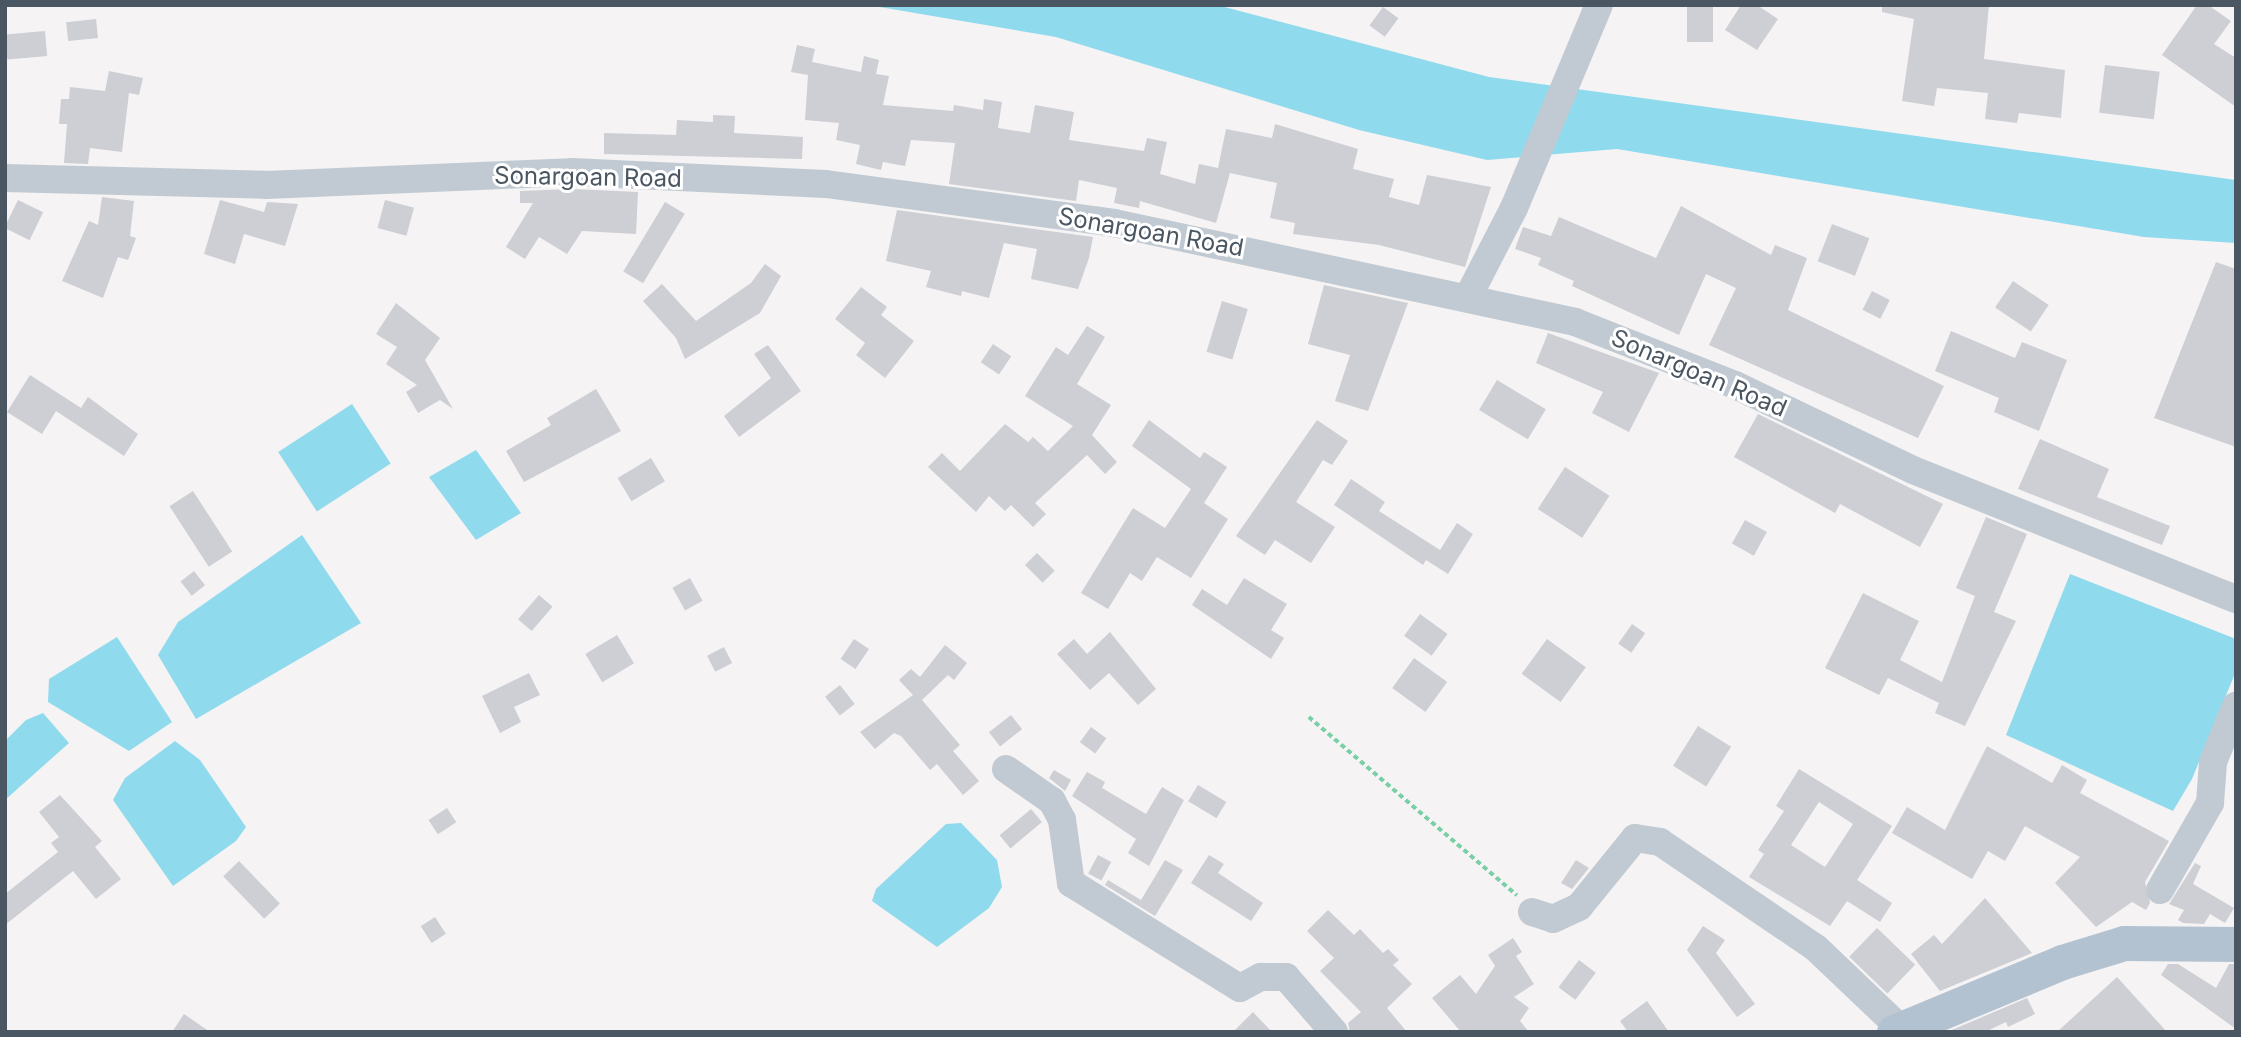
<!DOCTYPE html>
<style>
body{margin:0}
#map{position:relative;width:2241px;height:1037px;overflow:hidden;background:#f5f3f3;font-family:Inter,sans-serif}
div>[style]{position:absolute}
.water>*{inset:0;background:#90daee;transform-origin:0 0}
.building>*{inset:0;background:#cdcfd5;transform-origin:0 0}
.path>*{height:3.5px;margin-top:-1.75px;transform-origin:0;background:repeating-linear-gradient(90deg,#7ad0a6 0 5px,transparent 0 8.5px)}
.minor>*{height:28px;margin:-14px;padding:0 14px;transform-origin:14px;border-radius:14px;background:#c1cad2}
.major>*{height:35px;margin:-17.5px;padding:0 17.5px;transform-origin:17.5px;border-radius:17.5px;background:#b3c2d1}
span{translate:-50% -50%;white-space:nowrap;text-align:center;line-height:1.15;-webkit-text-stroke:6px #fff;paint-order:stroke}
.street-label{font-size:24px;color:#4a5661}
.frame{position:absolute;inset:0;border:7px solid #4a5661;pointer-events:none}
</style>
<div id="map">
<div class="water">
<i style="clip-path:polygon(868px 5px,1217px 5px,1489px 77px,2236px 180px,2236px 243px,2144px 237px,1617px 149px,1487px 160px,1359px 130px,1056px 37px)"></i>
<i style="left:352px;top:404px;width:71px;height:88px;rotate:57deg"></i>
<i style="clip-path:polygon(476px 450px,521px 513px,476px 540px,429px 477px)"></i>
<i style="clip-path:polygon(302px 535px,361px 623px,196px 719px,158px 655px,178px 622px)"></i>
<i style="clip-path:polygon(2070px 574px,2236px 639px,2236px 671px,2192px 779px,2173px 811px,2006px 735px)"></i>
<i style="clip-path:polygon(117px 637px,172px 722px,129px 751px,48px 702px,49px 679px)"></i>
<i style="clip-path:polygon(43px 713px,69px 743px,5px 800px,5px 741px,26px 720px)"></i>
<i style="clip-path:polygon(175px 741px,200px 760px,246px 827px,236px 841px,173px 886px,113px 800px,125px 778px)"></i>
<i style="clip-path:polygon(961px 823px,997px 860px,1002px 887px,989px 908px,937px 947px,872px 901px,876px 889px,946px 824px)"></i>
</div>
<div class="building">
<i style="left:1687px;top:5px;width:26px;height:37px"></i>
<i style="clip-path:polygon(1741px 5px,1757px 5px,1778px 19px,1757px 50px,1725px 30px)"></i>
<i style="clip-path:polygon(1882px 5px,1989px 5px,1984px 59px,2065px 70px,2061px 118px,2019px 113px,2017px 123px,1985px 119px,1988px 93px,1937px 88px,1934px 106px,1902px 101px,1914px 19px,1882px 12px)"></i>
<i style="clip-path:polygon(2197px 5px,2208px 5px,2231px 21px,2214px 44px,2236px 58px,2236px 107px,2162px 55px)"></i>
<i style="left:1383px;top:7px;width:19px;height:23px;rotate:36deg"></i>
<i style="left:96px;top:19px;width:19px;height:30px;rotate:84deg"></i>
<i style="left:45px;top:31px;width:25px;height:40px;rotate:85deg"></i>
<i style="clip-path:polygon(797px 45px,815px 49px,812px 62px,861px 72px,864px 56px,879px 60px,876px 74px,889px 76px,883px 105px,953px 111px,954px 105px,983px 110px,984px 99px,1002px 102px,998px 128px,1030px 133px,1035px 105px,1074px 112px,1069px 140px,1144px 151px,1147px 138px,1167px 142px,1160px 174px,1195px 184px,1199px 164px,1218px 168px,1226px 129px,1272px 138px,1275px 124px,1358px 149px,1353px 169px,1394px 179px,1389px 197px,1419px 205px,1427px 175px,1491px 187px,1465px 267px,1379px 245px,1293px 234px,1295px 223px,1270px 218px,1277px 183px,1230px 173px,1216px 223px,1140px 201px,1139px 208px,1114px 203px,1117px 188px,1079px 180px,1076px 201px,949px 184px,955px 143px,911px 140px,905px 166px,883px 162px,881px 170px,856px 164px,860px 145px,836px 140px,839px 123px,805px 120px,808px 75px,791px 72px)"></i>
<i style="left:2105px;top:65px;width:55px;height:48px;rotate:7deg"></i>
<i style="clip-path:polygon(109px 71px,143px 78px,139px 95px,129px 93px,122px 152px,90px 148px,88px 164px,64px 163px,67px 124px,59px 124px,61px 99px,69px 99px,70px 87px,105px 91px)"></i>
<i style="clip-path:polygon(713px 115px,735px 116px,734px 133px,803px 137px,802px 159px,604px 154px,604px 133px,676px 135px,677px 120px,713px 122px)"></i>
<i style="clip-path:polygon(572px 189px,638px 192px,636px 234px,582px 231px,567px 254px,539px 237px,525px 259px,506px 247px,533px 203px,520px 203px,520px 191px)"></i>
<i style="clip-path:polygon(102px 197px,134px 201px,130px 236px,136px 238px,128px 260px,118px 257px,103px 298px,62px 281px,89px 221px,98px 225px)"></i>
<i style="left:18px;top:200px;width:28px;height:31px;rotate:26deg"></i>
<i style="clip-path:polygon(220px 200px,264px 212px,267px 202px,298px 204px,285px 246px,244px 234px,235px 264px,204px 254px)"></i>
<i style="left:385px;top:200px;width:30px;height:29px;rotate:15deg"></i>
<i style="left:665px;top:202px;width:23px;height:81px;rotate:31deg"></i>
<i style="clip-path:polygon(1681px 206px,1771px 255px,1775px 245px,1807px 258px,1788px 310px,1944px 386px,1918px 438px,1709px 345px,1736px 288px,1706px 274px,1679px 335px,1572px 286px,1574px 281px,1538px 265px,1541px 258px,1515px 249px,1523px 227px,1551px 236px,1559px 217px,1656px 258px)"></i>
<i style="clip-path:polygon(897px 210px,1093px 237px,1089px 258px,1078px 289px,1031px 279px,1037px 249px,1004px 243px,989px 298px,962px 291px,961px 296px,926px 287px,931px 271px,886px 261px)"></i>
<i style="left:1832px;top:224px;width:40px;height:40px;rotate:21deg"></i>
<i style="clip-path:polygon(2216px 262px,2236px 269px,2236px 447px,2154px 418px)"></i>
<i style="clip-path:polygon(765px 264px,781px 276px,760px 313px,685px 359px,676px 338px,643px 301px,662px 284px,696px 321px,751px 283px)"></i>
<i style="left:2013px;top:281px;width:43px;height:32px;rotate:34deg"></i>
<i style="clip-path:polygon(1324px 285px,1408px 303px,1368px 411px,1335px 401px,1350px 355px,1308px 344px)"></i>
<i style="clip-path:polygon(861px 287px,887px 307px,881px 315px,914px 341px,885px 378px,856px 355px,865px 343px,835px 319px)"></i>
<i style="left:1872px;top:291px;width:20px;height:21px;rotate:27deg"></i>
<i style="left:1222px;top:301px;width:27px;height:53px;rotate:17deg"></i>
<i style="clip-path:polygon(396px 303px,440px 338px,425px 360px,453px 409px,440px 400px,418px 413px,406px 392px,417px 385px,386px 364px,397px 347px,376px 334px)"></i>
<i style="clip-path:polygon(1087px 326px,1105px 337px,1077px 384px,1111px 405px,1092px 435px,1117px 462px,1105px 474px,1087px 455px,1035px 503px,1046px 514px,1033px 527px,1011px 505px,1005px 511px,989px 496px,976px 512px,928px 467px,942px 453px,960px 471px,1005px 424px,1028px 442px,1033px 437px,1048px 451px,1073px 426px,1025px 396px,1056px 347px,1068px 355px)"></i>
<i style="clip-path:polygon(1951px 331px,2015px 358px,2022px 342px,2067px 360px,2039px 431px,1994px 412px,1999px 398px,1935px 371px)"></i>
<i style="clip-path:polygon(1548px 333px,1659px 373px,1629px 432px,1592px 413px,1603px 392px,1536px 363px)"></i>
<i style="left:993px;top:344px;width:22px;height:22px;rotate:34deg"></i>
<i style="clip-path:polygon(768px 345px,801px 391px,739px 437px,724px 416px,771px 378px,754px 354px)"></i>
<i style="clip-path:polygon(30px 375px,81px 408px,88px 397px,138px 434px,124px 456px,56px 411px,42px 434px,7px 412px)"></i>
<i style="left:1497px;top:380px;width:57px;height:35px;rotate:31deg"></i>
<i style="clip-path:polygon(596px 389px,621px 431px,524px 482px,506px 451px,551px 425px,547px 418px)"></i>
<i style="clip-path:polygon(1758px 414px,1943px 504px,1920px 547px,1840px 504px,1835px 513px,1734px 457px)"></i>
<i style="clip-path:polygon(1149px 420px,1200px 458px,1204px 452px,1227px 467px,1204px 503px,1228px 519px,1191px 578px,1157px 557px,1142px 581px,1130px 573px,1108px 609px,1081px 593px,1133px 508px,1165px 528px,1191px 489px,1132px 446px)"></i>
<i style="clip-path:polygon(1317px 420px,1348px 441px,1332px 465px,1323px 460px,1296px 502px,1335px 527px,1311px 563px,1275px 540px,1265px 555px,1236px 536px)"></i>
<i style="clip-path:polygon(2040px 439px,2109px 469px,2097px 497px,2170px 526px,2162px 545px,2018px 489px)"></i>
<i style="left:651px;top:458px;width:27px;height:39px;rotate:59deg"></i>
<i style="left:1565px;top:467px;width:53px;height:50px;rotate:33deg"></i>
<i style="clip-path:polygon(1351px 479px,1385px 502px,1379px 511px,1440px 550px,1457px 523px,1473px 534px,1448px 574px,1426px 560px,1423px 565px,1334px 505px)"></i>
<i style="left:193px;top:491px;width:72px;height:28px;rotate:57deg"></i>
<i style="clip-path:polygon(1986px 517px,2027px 534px,1994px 612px,2016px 621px,1965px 726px,1935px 713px,1939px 703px,1888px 678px,1879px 695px,1825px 668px,1863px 593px,1919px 621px,1900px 660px,1942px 682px,1975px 596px,1956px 588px)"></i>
<i style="left:1745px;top:520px;width:25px;height:27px;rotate:29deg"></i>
<i style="left:1037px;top:553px;width:25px;height:17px;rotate:45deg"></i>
<i style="left:194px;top:571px;width:18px;height:17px;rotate:52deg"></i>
<i style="left:690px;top:578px;width:26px;height:20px;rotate:61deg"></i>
<i style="clip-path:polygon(1244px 578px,1287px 604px,1271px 630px,1284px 638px,1271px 659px,1192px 605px,1202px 589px,1227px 605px)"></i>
<i style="left:539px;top:595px;width:18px;height:32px;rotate:41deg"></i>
<i style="left:1420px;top:614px;width:34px;height:27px;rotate:36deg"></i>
<i style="left:1632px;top:624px;width:16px;height:24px;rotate:35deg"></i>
<i style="clip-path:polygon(1110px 632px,1156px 689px,1138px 705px,1109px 673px,1090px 690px,1057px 654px,1074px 639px,1087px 654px)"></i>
<i style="left:617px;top:635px;width:33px;height:37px;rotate:59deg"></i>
<i style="left:854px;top:639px;width:18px;height:24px;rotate:34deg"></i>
<i style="left:1547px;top:639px;width:48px;height:43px;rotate:36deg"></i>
<i style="clip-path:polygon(945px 645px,967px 663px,954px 680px,948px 675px,922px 700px,960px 745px,953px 751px,979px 781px,963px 795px,937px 764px,930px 770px,901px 736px,894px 733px,875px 749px,860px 732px,913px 695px,899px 680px,911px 669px,920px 677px)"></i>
<i style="left:724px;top:647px;width:18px;height:19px;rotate:63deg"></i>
<i style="left:1414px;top:658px;width:41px;height:37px;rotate:36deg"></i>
<i style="clip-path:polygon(529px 673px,540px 695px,514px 707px,521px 722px,500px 733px,482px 696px)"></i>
<i style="left:840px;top:685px;width:24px;height:19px;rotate:52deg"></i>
<i style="left:1011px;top:715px;width:18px;height:28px;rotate:52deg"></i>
<i style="left:1698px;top:726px;width:39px;height:47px;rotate:32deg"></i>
<i style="left:1091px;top:727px;width:19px;height:19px;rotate:36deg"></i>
<i style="clip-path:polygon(1987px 746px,2052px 783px,2062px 765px,2087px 780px,2080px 793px,2169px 841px,2145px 882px,2150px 903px,2146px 910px,2132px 902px,2096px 927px,2055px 883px,2080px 857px,2025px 826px,2005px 861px,1988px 851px,1972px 879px,1892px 833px,1907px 807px,1945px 830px)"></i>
<i style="clip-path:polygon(evenodd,1799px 769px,1892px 826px,1857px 880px,1892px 903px,1880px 922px,1847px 901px,1830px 926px,1749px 877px,1764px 854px,1758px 850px,1784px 811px,1776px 806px,1799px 769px,1819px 802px,1853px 824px,1825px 867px,1791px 845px,1819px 802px)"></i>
<i style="clip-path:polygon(1054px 770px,1071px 780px,1065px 791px,1049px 778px)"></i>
<i style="clip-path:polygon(1087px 772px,1105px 782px,1102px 788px,1146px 814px,1162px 787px,1184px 800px,1149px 866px,1128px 853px,1136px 839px,1072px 796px)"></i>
<i style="left:1198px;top:785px;width:33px;height:19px;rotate:31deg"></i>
<i style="clip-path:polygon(60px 795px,102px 841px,95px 847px,121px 879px,96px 899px,73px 871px,5px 925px,5px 894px,58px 852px,51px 843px,59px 837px,39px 812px)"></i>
<i style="left:447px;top:808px;width:17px;height:22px;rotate:57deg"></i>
<i style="left:1031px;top:809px;width:17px;height:41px;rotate:50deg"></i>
<i style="left:1098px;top:855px;width:15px;height:21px;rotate:28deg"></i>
<i style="clip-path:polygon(1209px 855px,1224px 864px,1218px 873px,1263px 903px,1251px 921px,1191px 883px)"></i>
<i style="clip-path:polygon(1165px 860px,1183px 870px,1155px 916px,1105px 885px,1108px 880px,1141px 900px)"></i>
<i style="clip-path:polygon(1576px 860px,1589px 868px,1572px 889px,1561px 883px)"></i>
<i style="left:239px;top:861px;width:59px;height:22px;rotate:46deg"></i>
<i style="clip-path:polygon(2195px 863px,2201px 866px,2193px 884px,2234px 908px,2225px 923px,2210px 914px,2204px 924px,2183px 923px,2178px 920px,2184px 910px,2169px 904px)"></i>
<i style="clip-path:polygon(1985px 898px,2032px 953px,1940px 991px,1911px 954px,1934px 935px,1942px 944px)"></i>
<i style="clip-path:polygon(1328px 910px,1354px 935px,1360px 929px,1383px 953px,1388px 949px,1399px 960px,1393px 965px,1412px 984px,1387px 1008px,1407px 1032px,1350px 1032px,1348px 1023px,1361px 1012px,1320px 971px,1334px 958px,1307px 931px)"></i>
<i style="left:435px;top:917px;width:20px;height:17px;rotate:57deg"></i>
<i style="clip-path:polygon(1703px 926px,1725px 940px,1716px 953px,1755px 1004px,1737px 1017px,1687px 950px)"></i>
<i style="left:1877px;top:928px;width:53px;height:40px;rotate:44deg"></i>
<i style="clip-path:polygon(1513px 938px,1522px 952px,1516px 956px,1534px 984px,1514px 997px,1529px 1008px,1520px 1021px,1529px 1032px,1461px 1032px,1432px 998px,1460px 975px,1476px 994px,1495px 966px,1488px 955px)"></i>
<i style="left:1579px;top:960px;width:21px;height:34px;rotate:37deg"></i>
<i style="clip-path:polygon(2168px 964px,2178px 964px,2216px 988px,2229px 964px,2236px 964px,2236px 1029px,2161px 975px)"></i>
<i style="clip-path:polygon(2117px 977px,2167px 1032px,2057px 1032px)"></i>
<i style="clip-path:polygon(2027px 998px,2035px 1014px,2008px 1027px,2006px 1022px,1985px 1032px,1947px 1032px)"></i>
<i style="clip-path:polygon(1647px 1001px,1669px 1032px,1628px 1032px,1620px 1021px)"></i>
<i style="clip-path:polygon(1253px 1012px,1272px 1032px,1233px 1032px)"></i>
<i style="clip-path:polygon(184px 1014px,210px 1032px,172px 1032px)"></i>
</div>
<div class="path">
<i style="left:1309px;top:717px;width:274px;rotate:40.6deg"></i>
</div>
<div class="minor">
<i style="left:5px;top:178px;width:261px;rotate:1.5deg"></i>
<i style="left:266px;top:185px;width:306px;rotate:-2.4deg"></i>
<i style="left:572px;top:172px;width:254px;rotate:2.7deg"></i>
<i style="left:826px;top:184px;width:291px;rotate:7.7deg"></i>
<i style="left:1114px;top:223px;width:472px;rotate:12.1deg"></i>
<i style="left:1575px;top:322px;width:172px;rotate:21.5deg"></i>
<i style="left:1735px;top:385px;width:197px;rotate:25.5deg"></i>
<i style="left:1913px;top:470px;width:348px;rotate:21.8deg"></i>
<i style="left:1468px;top:297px;width:100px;rotate:-62.7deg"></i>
<i style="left:1514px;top:208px;width:220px;rotate:-67.3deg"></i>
<i style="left:1006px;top:769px;width:56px;rotate:34.8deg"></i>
<i style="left:1052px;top:801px;width:21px;rotate:62deg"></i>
<i style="left:1062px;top:820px;width:64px;rotate:81.9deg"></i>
<i style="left:1071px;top:883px;width:199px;rotate:31.9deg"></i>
<i style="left:1240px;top:988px;width:24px;rotate:-28deg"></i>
<i style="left:1261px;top:977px;width:25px"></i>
<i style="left:1286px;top:977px;width:73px;rotate:48.9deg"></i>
<i style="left:2160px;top:890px;width:100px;rotate:-60.1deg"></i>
<i style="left:2210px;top:803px;width:41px;rotate:-85.8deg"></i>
<i style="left:2213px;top:762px;width:61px;rotate:-67.7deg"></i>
<i style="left:1532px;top:912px;width:22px;rotate:18deg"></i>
<i style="left:1553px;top:919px;width:29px;rotate:-25deg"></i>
<i style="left:1579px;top:907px;width:89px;rotate:-50.9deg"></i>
<i style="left:1635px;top:838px;width:25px;rotate:9deg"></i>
<i style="left:1660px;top:842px;width:189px;rotate:34.2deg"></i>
<i style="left:1816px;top:948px;width:117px;rotate:43.6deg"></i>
</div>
<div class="major">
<i style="left:1894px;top:1032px;width:182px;rotate:-22.6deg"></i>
<i style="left:2062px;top:962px;width:65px;rotate:-17deg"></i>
<i style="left:2124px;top:943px;width:112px;rotate:0.5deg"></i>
</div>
<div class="street-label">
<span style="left:588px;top:177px;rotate:1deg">Sonargoan Road</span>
<span style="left:1151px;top:232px;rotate:10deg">Sonargoan Road</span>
<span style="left:1699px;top:373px;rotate:23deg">Sonargoan Road</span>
</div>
<div class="frame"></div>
</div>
